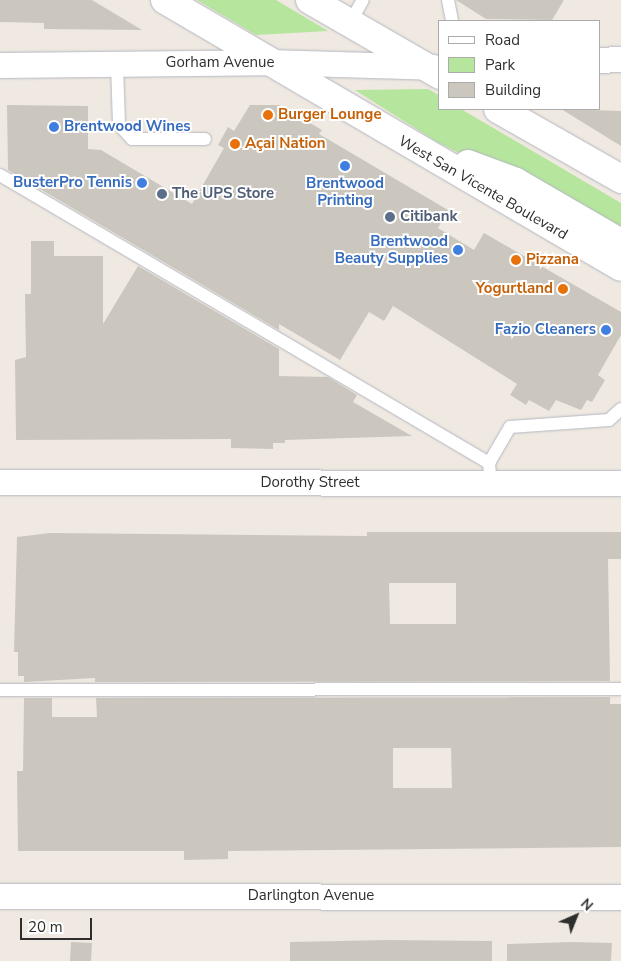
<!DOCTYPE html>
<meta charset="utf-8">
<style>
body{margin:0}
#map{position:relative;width:621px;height:961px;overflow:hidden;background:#efe9e1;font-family:"Nunito Sans",sans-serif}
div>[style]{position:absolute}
.green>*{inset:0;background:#b6e59e}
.building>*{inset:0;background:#cbc7bf;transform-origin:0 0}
.roads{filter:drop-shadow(0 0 1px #b4b7c1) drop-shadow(0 0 1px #b4b7c1)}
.service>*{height:12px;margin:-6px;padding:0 6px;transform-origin:6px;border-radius:6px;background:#fff}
.minor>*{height:25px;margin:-12.5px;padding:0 12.5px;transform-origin:12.5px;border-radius:12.5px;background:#fff}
.secondary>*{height:28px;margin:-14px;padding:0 14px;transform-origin:14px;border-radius:14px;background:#fff}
.dots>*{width:14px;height:14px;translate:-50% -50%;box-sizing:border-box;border:2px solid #fff;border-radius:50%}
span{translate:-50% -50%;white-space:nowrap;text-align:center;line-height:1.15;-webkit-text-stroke:4px #fff;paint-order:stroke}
.street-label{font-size:15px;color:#2e2e2e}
.food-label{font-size:15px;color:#c56008;font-weight:700}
.left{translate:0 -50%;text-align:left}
.right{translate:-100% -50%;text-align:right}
.shop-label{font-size:15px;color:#366cbe;font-weight:700}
.service-label{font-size:15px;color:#4e5e75;font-weight:700}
.legend{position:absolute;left:438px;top:20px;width:162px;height:90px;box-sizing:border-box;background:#fff;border:1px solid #ababab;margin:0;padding:6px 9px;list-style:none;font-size:15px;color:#2e2e2e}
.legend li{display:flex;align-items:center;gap:10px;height:25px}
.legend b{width:25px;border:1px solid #ababab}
.north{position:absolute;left:551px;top:891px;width:50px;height:50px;-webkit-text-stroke:4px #fff;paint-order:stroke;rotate:44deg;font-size:14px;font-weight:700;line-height:20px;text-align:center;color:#2e2e2e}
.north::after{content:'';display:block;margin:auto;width:18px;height:22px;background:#2e2e2e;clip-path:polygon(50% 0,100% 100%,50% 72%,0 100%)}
.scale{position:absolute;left:20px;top:918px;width:72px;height:22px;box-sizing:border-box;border:2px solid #2e2e2e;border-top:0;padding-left:6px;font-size:15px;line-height:18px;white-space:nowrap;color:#2e2e2e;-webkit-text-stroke:4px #fff;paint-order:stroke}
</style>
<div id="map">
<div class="green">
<i style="clip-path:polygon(197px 0,276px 0,328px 31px,256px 35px)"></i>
<i style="clip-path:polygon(428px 89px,440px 96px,440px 109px,461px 109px,621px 203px,621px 235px,437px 142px,355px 90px)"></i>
</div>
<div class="building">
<i style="clip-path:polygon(0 0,92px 0,142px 30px,44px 29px,44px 23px,0 22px)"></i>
<i style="clip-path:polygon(456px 0,564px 0,552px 20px,486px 19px)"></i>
<i style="clip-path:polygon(7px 105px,88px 106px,88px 149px,101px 150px,192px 204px,224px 148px,218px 145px,228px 127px,234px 131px,250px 105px,279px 105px,322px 130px,319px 134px,448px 210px,438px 228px,474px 250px,484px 233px,621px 312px,621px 335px,598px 375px,605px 380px,592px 402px,587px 400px,581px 410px,556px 400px,549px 411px,529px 400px,526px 405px,510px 395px,517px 384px,393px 306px,384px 321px,369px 312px,340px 360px,279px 324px,279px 330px,8px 170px)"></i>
<i style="clip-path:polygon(561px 109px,621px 111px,621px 146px)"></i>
<i style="clip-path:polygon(31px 241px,54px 241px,54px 256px,103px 256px,103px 324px,138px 266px,279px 349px,279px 376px,328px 377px,357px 395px,353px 402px,412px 436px,285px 440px,285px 443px,273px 443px,273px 449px,231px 448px,231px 439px,16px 440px,15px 360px,26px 357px,25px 294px,31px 294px)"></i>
<i style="clip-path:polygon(evenodd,367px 532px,621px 532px,621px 559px,608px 559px,610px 681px,95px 682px,95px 678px,24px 682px,24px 676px,18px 676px,18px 652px,14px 652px,17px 537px,50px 533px,367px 536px,367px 532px,389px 583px,456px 583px,456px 624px,390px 624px,389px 583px)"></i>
<i style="clip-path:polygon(evenodd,610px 697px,610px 704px,621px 704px,621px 847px,228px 851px,228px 859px,184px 860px,184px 851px,18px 851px,17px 771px,23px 771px,24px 698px,52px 698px,52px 717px,97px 717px,96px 698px,610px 697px,393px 748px,451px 748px,452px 788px,393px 788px,393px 748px)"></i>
<i style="clip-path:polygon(388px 940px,492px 941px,492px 961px,290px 961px,290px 942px)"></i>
<i style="left:71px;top:942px;width:21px;height:19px;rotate:3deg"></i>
<i style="clip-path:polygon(573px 942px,612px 943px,611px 961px,507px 961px,507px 944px)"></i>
</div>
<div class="roads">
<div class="service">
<i style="left:448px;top:0;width:21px;rotate:79deg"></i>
<i style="left:350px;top:23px;width:26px;rotate:-61deg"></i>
<i style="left:117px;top:64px;width:61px;rotate:88.1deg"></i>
<i style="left:119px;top:125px;width:19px;rotate:47deg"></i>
<i style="left:132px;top:139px;width:73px"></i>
<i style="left:0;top:175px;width:568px;rotate:30.5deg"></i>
<i style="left:489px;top:463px;width:21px;rotate:85deg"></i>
<i style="left:489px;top:463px;width:42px;rotate:-59.7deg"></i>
<i style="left:510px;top:427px;width:99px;rotate:-4deg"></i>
<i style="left:609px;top:420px;width:16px;rotate:-43deg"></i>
<i style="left:0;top:690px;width:621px;rotate:-0.09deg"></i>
</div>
<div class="minor">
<i style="left:600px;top:60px;width:21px;rotate:-3deg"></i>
<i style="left:0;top:65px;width:268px;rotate:-0.6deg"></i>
<i style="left:268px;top:62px;width:164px;rotate:1.7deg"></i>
<i style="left:0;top:482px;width:621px;rotate:0.09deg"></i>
<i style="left:0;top:896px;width:621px;rotate:0.09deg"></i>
</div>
<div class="secondary">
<i style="left:165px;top:0;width:528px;rotate:30.35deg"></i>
<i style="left:310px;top:0;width:150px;rotate:30deg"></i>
<i style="left:498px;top:109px;width:142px;rotate:29.6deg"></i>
<i style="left:468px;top:164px;width:51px;rotate:20.6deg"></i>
<i style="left:516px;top:182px;width:121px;rotate:30.2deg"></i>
</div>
</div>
<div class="dots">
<i style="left:268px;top:115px;background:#e8710a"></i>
<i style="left:54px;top:127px;background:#3f7fe0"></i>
<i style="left:235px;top:144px;background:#e8710a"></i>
<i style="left:345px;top:166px;background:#3f7fe0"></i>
<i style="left:142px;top:183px;background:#3f7fe0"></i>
<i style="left:162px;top:194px;background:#5c6f8a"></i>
<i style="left:390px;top:217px;background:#5c6f8a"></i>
<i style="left:458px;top:250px;background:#3f7fe0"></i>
<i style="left:516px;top:260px;background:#e8710a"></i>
<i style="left:563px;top:289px;background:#e8710a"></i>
<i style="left:606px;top:330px;background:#3f7fe0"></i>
</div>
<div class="street-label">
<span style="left:220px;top:63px">Gorham Avenue</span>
<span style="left:483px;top:188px;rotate:30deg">West San Vicente Boulevard</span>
<span style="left:310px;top:483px">Dorothy Street</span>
<span style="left:311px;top:896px">Darlington Avenue</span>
</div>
<div class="food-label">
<span class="left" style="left:278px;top:115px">Burger Lounge</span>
<span class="left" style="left:245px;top:144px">Açai Nation</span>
<span class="left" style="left:526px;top:260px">Pizzana</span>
<span class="right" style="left:553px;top:289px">Yogurtland</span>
</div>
<div class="shop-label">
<span class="left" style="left:64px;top:127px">Brentwood Wines</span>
<span class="right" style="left:132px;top:183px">BusterPro Tennis</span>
<span style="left:345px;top:192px">Brentwood<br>Printing</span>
<span class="right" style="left:448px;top:250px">Brentwood<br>Beauty Supplies</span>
<span class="right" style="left:596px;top:330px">Fazio Cleaners</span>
</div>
<div class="service-label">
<span class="left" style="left:172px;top:194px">The UPS Store</span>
<span class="left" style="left:400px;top:217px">Citibank</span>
</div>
<ul class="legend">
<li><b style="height:6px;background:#fff"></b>Road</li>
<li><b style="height:14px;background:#b6e59e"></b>Park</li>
<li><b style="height:14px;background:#cbc7bf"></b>Building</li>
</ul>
<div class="north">N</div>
<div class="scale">20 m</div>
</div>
